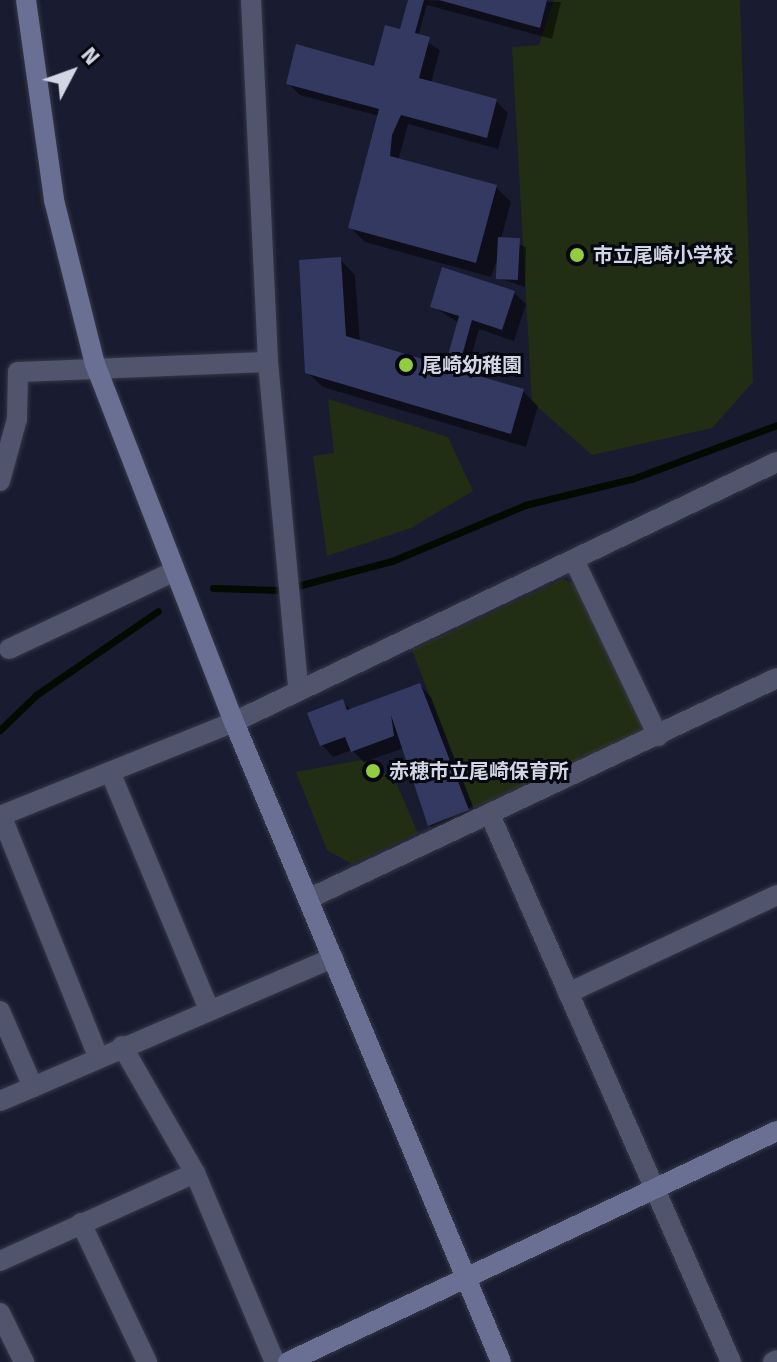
<!DOCTYPE html>
<meta charset="utf-8">
<style>
body{margin:0}
#map{position:relative;width:777px;height:1362px;overflow:hidden;background:#191c30;font-family:"Fira Sans","Noto Sans JP",sans-serif}
div>[style]{position:absolute}
.green>*{inset:0;background:#212e14}
.shadow>*{inset:0;background:#0007}
.stream>*{height:7px;margin:-3.5px;padding:0 3.5px;transform-origin:3.5px;border-radius:3.5px;background:#020b00}
.building>*{inset:0;background:#333960;transform-origin:0 0}
.roads{filter:drop-shadow(0 0 2px #363849) drop-shadow(0 0 2px #363849)}
.street>*{height:20px;margin:-10px;padding:0 10px;transform-origin:10px;border-radius:10px;background:#50556d}
.secondary>*{height:20px;margin:-10px;padding:0 10px;transform-origin:10px;border-radius:10px;background:#697093}
.dots>*{width:22px;height:22px;translate:-50% -50%;box-sizing:border-box;border:4px solid #060710;border-radius:50%}
span{translate:-50% -50%;white-space:nowrap;text-align:center;line-height:1.15;-webkit-text-stroke:6px #060710;paint-order:stroke}
.poi-label{font-size:20px;color:#d2d5e4;font-weight:700}
.left{translate:0 -50%;text-align:left}
.north{position:absolute;left:32px;top:32px;width:80px;height:80px;-webkit-text-stroke:6px #060710;paint-order:stroke;rotate:49deg;font-size:22px;font-weight:700;line-height:32px;text-align:center;color:#d2d5e4}
.north::after{content:'';display:block;margin:auto;width:28px;height:36px;background:#d2d5e4;clip-path:polygon(50% 0,100% 100%,50% 72%,0 100%)}
</style>
<div id="map">
<div class="green">
<i style="clip-path:polygon(554px 0,740px 0,753px 382px,712px 428px,592px 455px,532px 402px,512px 47px,539px 45px)"></i>
<i style="clip-path:polygon(328px 399px,448px 437px,473px 491px,411px 528px,327px 556px,313px 456px,334px 453px)"></i>
<i style="clip-path:polygon(563px 579px,575px 584px,642px 722px,640px 735px,473px 808px,412px 650px)"></i>
<i style="clip-path:polygon(361px 760px,394px 778px,418px 833px,352px 864px,327px 850px,296px 772px)"></i>
</div>
<div class="shadow">
<i style="clip-path:polygon(409px 0,561px 2px,552px 39px,427px 5px,418px 36px,440px 50px,431px 83px,496px 101px,508px 113px,498px 149px,408px 124px,398px 161px,496px 187px,511px 202px,501px 239px,526px 247px,525px 287px,498px 278px,499px 255px,491px 277px,365px 242px,350px 227px,379px 116px,300px 95px,288px 83px,375px 68px,407px 33px)"></i>
<i style="clip-path:polygon(340px 259px,355px 275px,360px 343px,446px 368px,459px 323px,432px 306px,514px 293px,526px 304px,514px 341px,479px 329px,466px 374px,523px 391px,538px 406px,526px 447px,323px 387px,307px 372px)"></i>
<i style="clip-path:polygon(420px 685px,431px 697px,479px 822px,441px 836px,429px 825px,404px 748px,364px 762px,352px 750px,333px 757px,322px 745px,342px 701px,352px 711px)"></i>
</div>
<div class="stream">
<i style="left:213px;top:588px;width:69px;rotate:1.7deg"></i>
<i style="left:282px;top:590px;width:114px;rotate:-14.8deg"></i>
<i style="left:392px;top:561px;width:144px;rotate:-22.8deg"></i>
<i style="left:525px;top:505px;width:110px;rotate:-13.7deg"></i>
<i style="left:632px;top:479px;width:155px;rotate:-20.4deg"></i>
<i style="left:0;top:730px;width:50px;rotate:-44.2deg"></i>
<i style="left:36px;top:695px;width:148px;rotate:-34.5deg"></i>
</div>
<div class="building">
<i style="clip-path:polygon(408px 0,424px 0,415px 33px,430px 37px,419px 78px,497px 99px,487px 138px,401px 115px,392px 135px,390px 156px,497px 185px,476px 263px,348px 228px,379px 109px,286px 84px,296px 44px,374px 66px,385px 25px,400px 29px)"></i>
<i style="clip-path:polygon(439px 0,547px 0,540px 28px)"></i>
<i style="left:498px;top:237px;width:22px;height:42px;rotate:3deg"></i>
<i style="clip-path:polygon(341px 257px,346px 336px,445px 366px,459px 316px,430px 307px,442px 267px,515px 291px,502px 330px,472px 320px,458px 370px,524px 389px,511px 434px,305px 373px,299px 260px)"></i>
<i style="clip-path:polygon(420px 683px,469px 810px,428px 826px,391px 715px,394px 736px,351px 752px,345px 737px,320px 746px,307px 713px,343px 699px,347px 710px)"></i>
</div>
<div class="roads">
<div class="street">
<i style="left:251px;top:0;width:362px;rotate:87.3deg"></i>
<i style="left:268px;top:362px;width:327px;rotate:84.7deg"></i>
<i style="left:0;top:481px;width:64px;rotate:-74.7deg"></i>
<i style="left:17px;top:419px;width:47px;rotate:-88.8deg"></i>
<i style="left:18px;top:372px;width:250px;rotate:-2.3deg"></i>
<i style="left:575px;top:562px;width:193px;rotate:64.5deg"></i>
<i style="left:9px;top:649px;width:181px;rotate:-25.2deg"></i>
<i style="left:111px;top:774px;width:256px;rotate:67.4deg"></i>
<i style="left:1px;top:815px;width:260px;rotate:68.1deg"></i>
<i style="left:0;top:816px;width:252px;rotate:-21.9deg"></i>
<i style="left:234px;top:722px;width:602px;rotate:-25.59deg"></i>
<i style="left:491px;top:817px;width:596px;rotate:66.23deg"></i>
<i style="left:308px;top:899px;width:518px;rotate:-25.23deg"></i>
<i style="left:568px;top:993px;width:231px;rotate:-25.1deg"></i>
<i style="left:0;top:1011px;width:83px;rotate:66.5deg"></i>
<i style="left:33px;top:1087px;width:327px;rotate:-23.3deg"></i>
<i style="left:122px;top:1046px;width:146px;rotate:60.1deg"></i>
<i style="left:195px;top:1173px;width:205px;rotate:67.1deg"></i>
<i style="left:0;top:1101px;width:36px;rotate:-23deg"></i>
<i style="left:81px;top:1223px;width:154px;rotate:64.6deg"></i>
<i style="left:0;top:1261px;width:214px;rotate:-24.3deg"></i>
<i style="left:0;top:1313px;width:55px;rotate:63.9deg"></i>
<i style="left:773px;top:1362px;width:4px;rotate:-27deg"></i>
</div>
<div class="secondary">
<i style="left:26px;top:0;width:202px;rotate:82deg"></i>
<i style="left:54px;top:200px;width:169px;rotate:76deg"></i>
<i style="left:95px;top:364px;width:384px;rotate:68.8deg"></i>
<i style="left:234px;top:722px;width:693px;rotate:67.35deg"></i>
<i style="left:288px;top:1362px;width:541px;rotate:-25.29deg"></i>
</div>
</div>
<div class="dots">
<i style="left:577px;top:255px;background:#91cd3f"></i>
<i style="left:406px;top:365px;background:#91cd3f"></i>
<i style="left:373px;top:771px;background:#91cd3f"></i>
</div>
<div class="poi-label">
<span class="left" style="left:593px;top:255px">市立尾崎小学校</span>
<span class="left" style="left:422px;top:365px">尾崎幼稚園</span>
<span class="left" style="left:389px;top:771px">赤穂市立尾崎保育所</span>
</div>
<div class="north">N</div>
</div>
